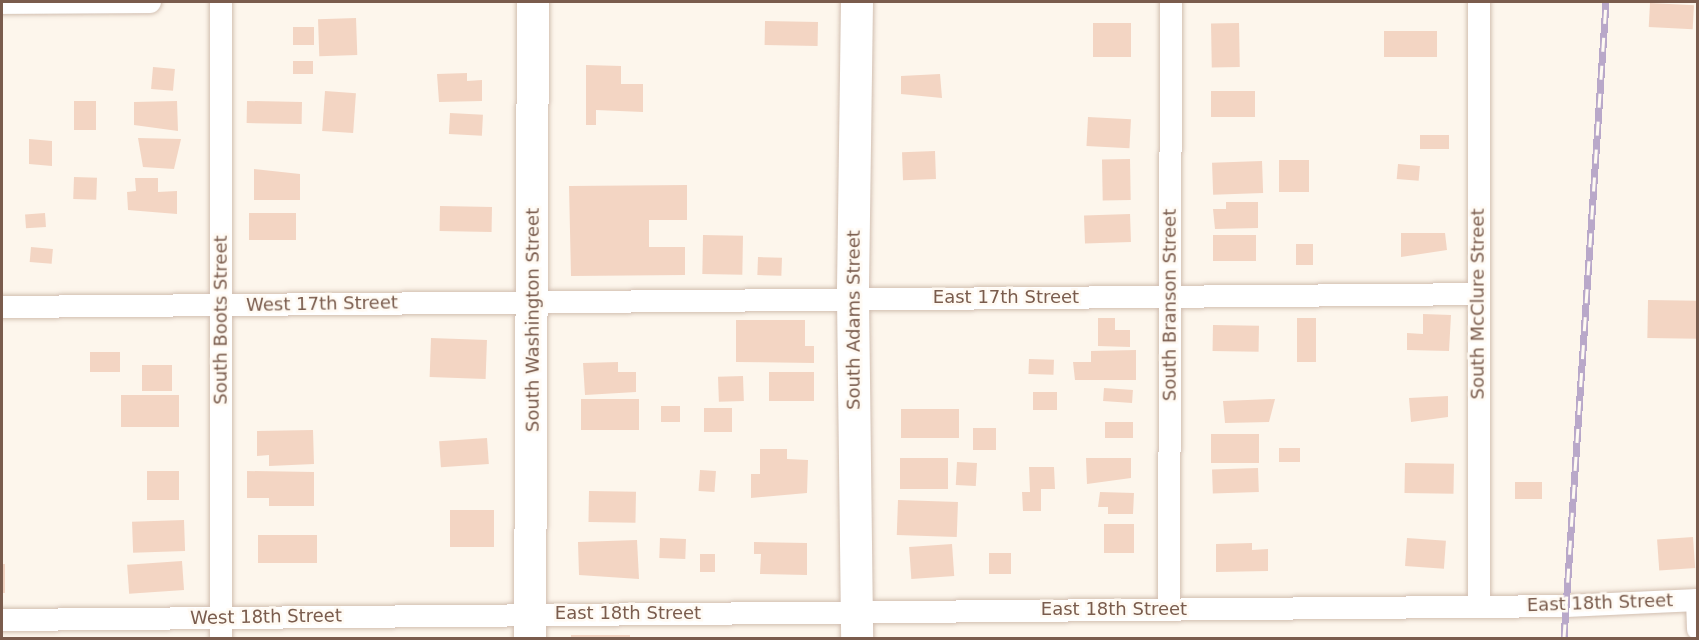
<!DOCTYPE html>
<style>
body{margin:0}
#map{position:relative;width:1699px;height:640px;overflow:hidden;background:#fdf6ec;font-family:"DejaVu Sans",sans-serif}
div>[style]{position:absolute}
.building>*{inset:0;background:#f3d5c3;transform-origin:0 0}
.roads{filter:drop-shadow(0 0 2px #d1beb0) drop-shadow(0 0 2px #d1beb0)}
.street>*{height:22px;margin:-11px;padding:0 11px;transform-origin:11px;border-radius:11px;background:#fff}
.secondary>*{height:32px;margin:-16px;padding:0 16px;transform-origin:16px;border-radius:16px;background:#fff}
.rail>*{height:7px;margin-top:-3.5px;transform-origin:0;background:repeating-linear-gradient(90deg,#fffaf3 0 14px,#b9a8c9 0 28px);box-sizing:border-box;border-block:2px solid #b9a8c9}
span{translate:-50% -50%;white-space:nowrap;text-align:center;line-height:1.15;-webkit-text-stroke:5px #fffaf3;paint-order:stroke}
.street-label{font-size:18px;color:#7a5c4d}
.frame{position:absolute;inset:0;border:3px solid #7a5c4d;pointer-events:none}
</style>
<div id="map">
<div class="building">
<i style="left:1650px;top:3px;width:44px;height:24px;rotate:3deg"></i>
<i style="left:356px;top:18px;width:37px;height:38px;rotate:88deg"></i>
<i style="left:765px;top:21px;width:53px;height:24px;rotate:1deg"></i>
<i style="left:1131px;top:23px;width:34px;height:38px;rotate:90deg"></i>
<i style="left:1239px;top:23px;width:44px;height:28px;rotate:89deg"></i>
<i style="left:293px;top:27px;width:21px;height:18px"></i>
<i style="left:1437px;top:31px;width:26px;height:53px;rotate:90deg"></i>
<i style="left:293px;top:61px;width:20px;height:13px"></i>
<i style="clip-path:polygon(586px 65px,621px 66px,621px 84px,643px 84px,643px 112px,596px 110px,596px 125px,586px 125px)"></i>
<i style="left:153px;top:67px;width:22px;height:22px;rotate:5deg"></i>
<i style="clip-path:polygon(467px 73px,467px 81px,482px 80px,482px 101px,439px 102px,437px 74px)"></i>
<i style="clip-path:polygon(940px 74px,942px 98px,901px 94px,901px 76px)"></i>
<i style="left:325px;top:91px;width:31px;height:40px;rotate:4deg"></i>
<i style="left:1211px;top:91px;width:44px;height:26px"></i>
<i style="left:74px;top:101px;width:22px;height:29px"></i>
<i style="clip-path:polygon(177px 101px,178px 131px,134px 125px,134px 102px)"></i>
<i style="left:247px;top:101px;width:55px;height:22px;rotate:1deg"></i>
<i style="left:450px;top:113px;width:33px;height:21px;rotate:3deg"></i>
<i style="left:1088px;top:117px;width:43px;height:29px;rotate:3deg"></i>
<i style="left:1420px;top:135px;width:29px;height:14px"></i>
<i style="clip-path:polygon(138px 138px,181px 139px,174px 169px,143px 167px)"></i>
<i style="clip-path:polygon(29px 139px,52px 141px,52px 166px,29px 164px)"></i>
<i style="left:935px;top:151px;width:28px;height:33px;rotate:88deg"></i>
<i style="left:1130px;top:159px;width:41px;height:28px;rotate:89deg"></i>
<i style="left:1279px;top:160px;width:30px;height:32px"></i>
<i style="left:1262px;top:161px;width:32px;height:50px;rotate:88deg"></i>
<i style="left:1398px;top:164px;width:22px;height:15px;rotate:5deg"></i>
<i style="clip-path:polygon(254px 169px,300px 174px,300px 200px,254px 200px)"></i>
<i style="left:74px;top:177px;width:23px;height:22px;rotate:2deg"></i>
<i style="clip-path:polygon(135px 178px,158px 178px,158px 192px,177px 191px,177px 214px,128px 210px,127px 192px,136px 191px)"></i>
<i style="clip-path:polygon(687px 185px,687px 220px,649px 220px,649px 247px,685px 247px,685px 275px,571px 276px,569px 186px)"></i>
<i style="clip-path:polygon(1226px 202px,1258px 202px,1258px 228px,1215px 229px,1213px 209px,1226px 209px)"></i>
<i style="left:440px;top:206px;width:52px;height:25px;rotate:1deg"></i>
<i style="left:45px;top:213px;width:14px;height:20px;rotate:86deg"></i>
<i style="left:249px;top:213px;width:47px;height:27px"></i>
<i style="left:1130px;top:214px;width:28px;height:46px;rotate:88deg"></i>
<i style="clip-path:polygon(1401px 233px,1445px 233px,1447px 250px,1401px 257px)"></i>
<i style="left:703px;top:235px;width:40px;height:39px;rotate:1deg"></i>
<i style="left:1256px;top:235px;width:26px;height:43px;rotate:90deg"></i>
<i style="left:1296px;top:244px;width:17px;height:21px"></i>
<i style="left:31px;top:247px;width:22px;height:15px;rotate:5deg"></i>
<i style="left:758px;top:257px;width:24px;height:18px;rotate:2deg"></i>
<i style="left:1648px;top:300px;width:50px;height:38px;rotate:1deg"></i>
<i style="clip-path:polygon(1423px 314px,1451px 315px,1449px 351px,1407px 350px,1407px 333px,1423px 334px)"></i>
<i style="clip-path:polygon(1098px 318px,1115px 318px,1115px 330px,1130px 330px,1130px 347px,1098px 346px)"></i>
<i style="left:1297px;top:318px;width:19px;height:44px"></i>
<i style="clip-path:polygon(736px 320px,805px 320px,805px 346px,814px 346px,814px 363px,736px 362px)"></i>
<i style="left:1213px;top:325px;width:46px;height:26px;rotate:1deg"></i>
<i style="left:431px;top:338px;width:56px;height:39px;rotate:2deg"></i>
<i style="clip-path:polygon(1136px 350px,1136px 380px,1075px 380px,1073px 362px,1091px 362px,1091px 351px)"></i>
<i style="left:120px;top:352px;width:20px;height:30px;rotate:90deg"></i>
<i style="left:1029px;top:359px;width:25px;height:15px;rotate:2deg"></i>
<i style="clip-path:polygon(618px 362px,618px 372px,636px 372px,636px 392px,585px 395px,583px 363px)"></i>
<i style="left:142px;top:365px;width:30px;height:26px"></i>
<i style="left:814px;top:372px;width:29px;height:45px;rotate:90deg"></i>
<i style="left:743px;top:376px;width:25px;height:25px;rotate:88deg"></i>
<i style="left:1104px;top:388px;width:29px;height:13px;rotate:4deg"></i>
<i style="left:1033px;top:392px;width:24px;height:18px"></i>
<i style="left:179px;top:395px;width:32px;height:58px;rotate:90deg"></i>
<i style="clip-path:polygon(1448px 396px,1448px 417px,1411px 422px,1409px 398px)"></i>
<i style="left:639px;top:399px;width:31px;height:58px;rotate:90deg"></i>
<i style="clip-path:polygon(1275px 399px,1269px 422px,1225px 423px,1223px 401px)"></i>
<i style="left:661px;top:406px;width:19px;height:16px"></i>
<i style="left:704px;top:408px;width:28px;height:24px"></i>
<i style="left:901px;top:409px;width:58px;height:29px"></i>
<i style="left:1105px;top:422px;width:28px;height:16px"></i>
<i style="left:973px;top:428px;width:23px;height:22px"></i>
<i style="clip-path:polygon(313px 430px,314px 464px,269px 466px,269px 455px,257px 456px,257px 431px)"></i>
<i style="left:1259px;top:434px;width:29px;height:48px;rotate:90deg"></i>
<i style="left:487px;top:438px;width:26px;height:48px;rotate:86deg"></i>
<i style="left:1300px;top:448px;width:14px;height:21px;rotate:90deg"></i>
<i style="clip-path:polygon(760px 449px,787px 449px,787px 459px,808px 460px,807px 493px,751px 498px,751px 474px,760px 474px)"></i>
<i style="left:948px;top:458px;width:31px;height:48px;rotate:90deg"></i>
<i style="clip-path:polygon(1086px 458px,1131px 458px,1131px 478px,1087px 484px)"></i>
<i style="left:957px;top:462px;width:20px;height:23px;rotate:3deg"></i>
<i style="left:1405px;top:463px;width:49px;height:30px;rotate:1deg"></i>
<i style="clip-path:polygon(1029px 467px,1054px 467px,1055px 489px,1041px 489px,1041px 511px,1023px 511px,1022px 492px,1030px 492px)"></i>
<i style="left:1258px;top:468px;width:24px;height:46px;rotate:88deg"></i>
<i style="left:700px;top:470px;width:16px;height:21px;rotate:4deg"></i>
<i style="left:179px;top:471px;width:29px;height:32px;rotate:90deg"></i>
<i style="clip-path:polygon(247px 471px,314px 472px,314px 506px,269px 506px,269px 498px,247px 498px)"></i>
<i style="left:1515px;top:482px;width:27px;height:17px"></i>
<i style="left:589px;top:491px;width:47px;height:31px;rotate:1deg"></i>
<i style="clip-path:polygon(1100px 492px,1134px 493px,1133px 514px,1108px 514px,1108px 507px,1098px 507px)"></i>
<i style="left:898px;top:500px;width:60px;height:35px;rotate:2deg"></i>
<i style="left:450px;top:510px;width:44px;height:37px"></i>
<i style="left:184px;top:520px;width:31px;height:52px;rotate:88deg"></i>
<i style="left:1104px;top:524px;width:30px;height:29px"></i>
<i style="left:317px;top:535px;width:28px;height:59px;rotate:90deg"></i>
<i style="left:1693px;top:537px;width:31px;height:36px;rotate:86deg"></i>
<i style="left:660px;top:538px;width:26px;height:20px;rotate:2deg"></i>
<i style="left:1407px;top:538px;width:39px;height:28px;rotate:4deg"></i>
<i style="clip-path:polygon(637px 540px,639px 579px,579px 575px,578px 542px)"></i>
<i style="clip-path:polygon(754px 542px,807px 543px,807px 575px,760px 574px,761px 554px,754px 554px)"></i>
<i style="clip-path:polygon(1252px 543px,1252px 550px,1268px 549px,1268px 571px,1216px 572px,1216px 544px)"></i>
<i style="left:952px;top:544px;width:32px;height:43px;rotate:86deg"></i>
<i style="left:989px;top:553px;width:22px;height:21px"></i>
<i style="left:700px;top:554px;width:15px;height:18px"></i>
<i style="left:182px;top:561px;width:29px;height:55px;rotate:86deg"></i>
<i style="left:2px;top:564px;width:3px;height:29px"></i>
<i style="left:571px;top:635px;width:59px;height:3px"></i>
</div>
<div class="roads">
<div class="street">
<i style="left:2px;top:3px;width:148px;rotate:-0.4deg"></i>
<i style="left:2px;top:307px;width:1476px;rotate:-0.5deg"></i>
<i style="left:1697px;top:600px;width:29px;rotate:88deg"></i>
<i style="left:1479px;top:606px;width:604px;rotate:-90deg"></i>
<i style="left:1169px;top:609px;width:607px;rotate:-89.81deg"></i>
<i style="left:2px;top:620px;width:1564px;rotate:-0.51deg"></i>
<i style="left:1566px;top:606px;width:132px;rotate:-2.6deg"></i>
<i style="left:221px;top:638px;width:636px;rotate:-90deg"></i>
</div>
<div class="secondary">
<i style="left:857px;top:2px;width:296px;rotate:90.8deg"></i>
<i style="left:853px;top:298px;width:340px;rotate:89.3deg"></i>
<i style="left:530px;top:638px;width:636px;rotate:-89.73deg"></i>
</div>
</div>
<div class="rail">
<i style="left:1564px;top:638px;width:637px;rotate:-86.22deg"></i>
</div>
<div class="street-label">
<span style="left:1006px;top:297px">East 17th Street</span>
<span style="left:322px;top:304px;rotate:-1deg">West 17th Street</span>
<span style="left:1478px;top:304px;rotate:-90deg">South McClure Street</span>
<span style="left:1170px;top:305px;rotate:-90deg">South Branson Street</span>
<span style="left:221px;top:320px;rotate:-90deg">South Boots Street</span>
<span style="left:533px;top:320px;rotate:-90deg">South Washington Street</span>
<span style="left:854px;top:320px;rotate:-90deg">South Adams Street</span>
<span style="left:1600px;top:603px;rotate:-2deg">East 18th Street</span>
<span style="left:1114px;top:609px">East 18th Street</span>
<span style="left:628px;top:613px">East 18th Street</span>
<span style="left:266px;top:617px;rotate:-1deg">West 18th Street</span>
</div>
<div class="frame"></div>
</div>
